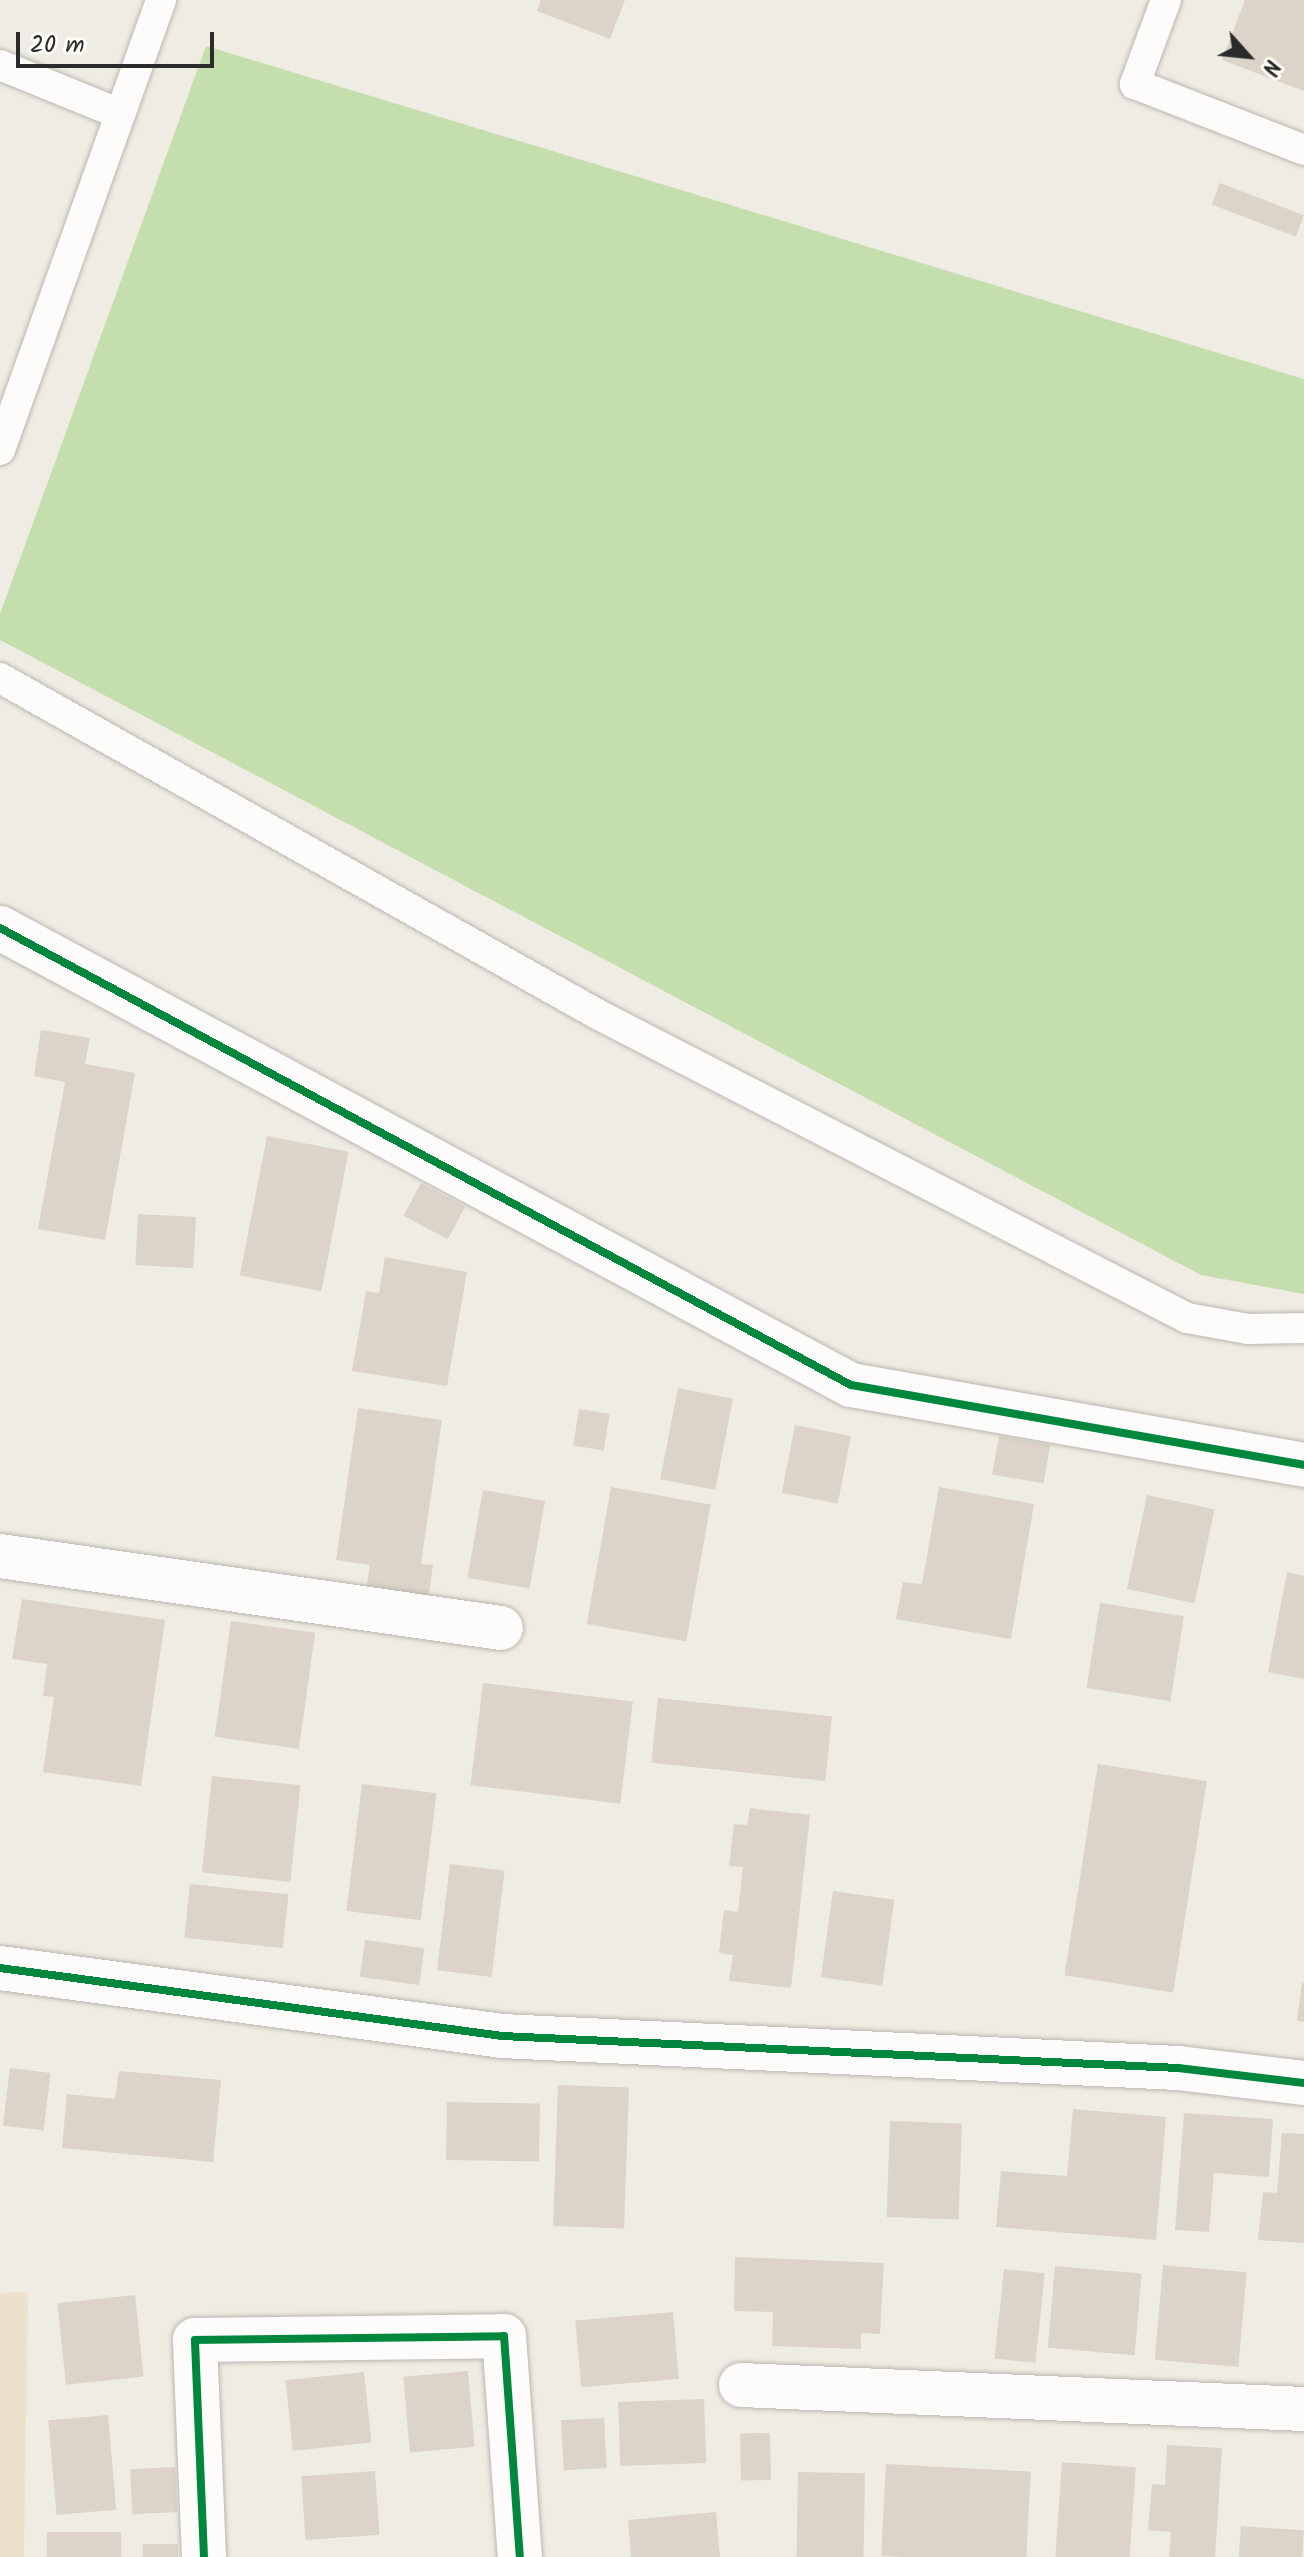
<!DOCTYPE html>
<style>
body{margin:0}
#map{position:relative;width:1304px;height:2557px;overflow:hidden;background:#efece3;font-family:Kalam,sans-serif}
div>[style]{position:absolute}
.built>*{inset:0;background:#ece2cc}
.green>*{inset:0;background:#c5dead}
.building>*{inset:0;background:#dcd3c9;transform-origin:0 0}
.roads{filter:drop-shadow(0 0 2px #b9b7b1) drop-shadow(0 0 2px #b9b7b1)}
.service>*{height:30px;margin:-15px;padding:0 15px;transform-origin:15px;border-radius:15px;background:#fdfcfb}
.minor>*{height:44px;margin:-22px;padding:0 22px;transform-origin:22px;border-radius:22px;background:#fdfcfb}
.tertiary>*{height:44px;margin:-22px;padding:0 22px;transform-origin:22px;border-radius:22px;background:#fdfcfb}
.cycleway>*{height:8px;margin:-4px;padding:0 4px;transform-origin:4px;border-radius:4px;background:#00873e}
span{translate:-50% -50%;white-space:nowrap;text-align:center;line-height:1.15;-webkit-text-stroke:8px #fdfcf7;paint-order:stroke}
.north{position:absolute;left:1208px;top:16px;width:80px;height:80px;-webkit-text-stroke:6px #fdfcf7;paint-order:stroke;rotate:117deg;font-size:22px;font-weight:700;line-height:32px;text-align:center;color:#2b2b2b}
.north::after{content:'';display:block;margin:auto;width:28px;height:36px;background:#2b2b2b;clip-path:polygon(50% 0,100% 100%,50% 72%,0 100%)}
.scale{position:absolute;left:16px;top:32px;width:198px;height:36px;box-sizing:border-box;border:4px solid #2b2b2b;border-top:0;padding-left:10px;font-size:24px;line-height:28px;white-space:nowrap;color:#2b2b2b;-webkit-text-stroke:6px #fdfcf7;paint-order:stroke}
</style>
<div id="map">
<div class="built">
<i style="clip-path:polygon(28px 2292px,24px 2557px,0 2557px,0 2293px)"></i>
</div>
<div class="green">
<i style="clip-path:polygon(206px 46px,1304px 379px,1304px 1294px,1201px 1275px,0 640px,0 614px)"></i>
</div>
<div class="building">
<i style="clip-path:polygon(541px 0,625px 0,610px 39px,537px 11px)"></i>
<i style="clip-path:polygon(1245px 0,1304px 0,1304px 91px,1222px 60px)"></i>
<i style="left:1220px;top:183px;width:90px;height:23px;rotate:21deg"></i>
<i style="clip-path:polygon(41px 1030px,90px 1038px,85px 1064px,135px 1073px,105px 1240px,38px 1229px,65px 1082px,34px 1076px)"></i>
<i style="left:267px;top:1136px;width:83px;height:142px;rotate:11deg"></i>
<i style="left:421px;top:1183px;width:50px;height:37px;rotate:28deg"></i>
<i style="left:138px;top:1214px;width:58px;height:51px;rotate:3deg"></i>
<i style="clip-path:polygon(385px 1257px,467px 1272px,447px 1386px,352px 1371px,366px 1291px,379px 1293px)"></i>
<i style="left:678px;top:1388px;width:56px;height:93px;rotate:11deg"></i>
<i style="clip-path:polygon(358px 1408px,442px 1420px,421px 1564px,433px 1565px,427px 1606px,365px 1597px,370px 1565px,336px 1560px)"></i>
<i style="left:579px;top:1409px;width:31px;height:37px;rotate:9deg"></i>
<i style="left:795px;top:1425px;width:57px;height:69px;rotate:11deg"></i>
<i style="left:999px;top:1436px;width:52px;height:39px;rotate:10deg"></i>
<i style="left:611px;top:1487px;width:101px;height:139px;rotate:10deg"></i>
<i style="clip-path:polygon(939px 1487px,1034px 1504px,1011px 1639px,896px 1619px,903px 1582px,922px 1584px)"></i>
<i style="left:483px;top:1490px;width:63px;height:89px;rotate:10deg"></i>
<i style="left:1147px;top:1495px;width:69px;height:96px;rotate:12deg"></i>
<i style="clip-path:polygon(1287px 1572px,1304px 1576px,1304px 1679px,1268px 1672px)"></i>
<i style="clip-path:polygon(22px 1599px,165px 1620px,141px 1786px,43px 1772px,54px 1697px,43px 1696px,47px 1664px,12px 1659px)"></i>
<i style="left:1100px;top:1603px;width:85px;height:86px;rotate:9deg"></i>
<i style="left:231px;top:1621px;width:85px;height:117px;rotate:8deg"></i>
<i style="left:483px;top:1683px;width:151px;height:103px;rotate:7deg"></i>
<i style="left:658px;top:1698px;width:175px;height:65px;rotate:6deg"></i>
<i style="left:1098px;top:1764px;width:110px;height:214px;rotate:9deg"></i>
<i style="left:212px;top:1776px;width:89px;height:97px;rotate:6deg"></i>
<i style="left:362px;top:1784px;width:75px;height:128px;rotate:7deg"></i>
<i style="clip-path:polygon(750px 1808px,810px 1815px,791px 1988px,729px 1981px,733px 1955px,719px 1953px,724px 1910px,738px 1912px,743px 1867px,729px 1866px,734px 1824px,747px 1825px)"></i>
<i style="left:450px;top:1864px;width:55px;height:107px;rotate:7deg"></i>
<i style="left:190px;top:1884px;width:99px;height:54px;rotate:6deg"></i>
<i style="left:833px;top:1891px;width:62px;height:87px;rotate:8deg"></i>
<i style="left:365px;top:1940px;width:60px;height:37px;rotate:8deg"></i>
<i style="clip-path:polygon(1302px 1983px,1304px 1983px,1304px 2022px,1297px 2021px)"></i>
<i style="left:10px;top:2068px;width:41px;height:58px;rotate:7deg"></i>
<i style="clip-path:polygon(119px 2071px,221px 2080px,213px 2162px,62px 2148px,67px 2094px,115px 2099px)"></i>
<i style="left:558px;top:2085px;width:71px;height:141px;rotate:2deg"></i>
<i style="left:447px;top:2102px;width:93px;height:58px;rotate:1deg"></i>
<i style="clip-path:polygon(1073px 2109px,1166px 2117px,1156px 2240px,996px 2227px,1001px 2171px,1067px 2176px)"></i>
<i style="clip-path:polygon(1184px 2113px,1273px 2119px,1269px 2177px,1214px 2173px,1209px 2232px,1175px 2230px)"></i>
<i style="left:890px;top:2121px;width:72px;height:96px;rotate:2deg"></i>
<i style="clip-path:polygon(1282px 2133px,1304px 2134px,1304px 2243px,1258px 2240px,1263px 2192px,1277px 2193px)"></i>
<i style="clip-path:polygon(735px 2257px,884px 2263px,880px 2334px,861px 2333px,861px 2349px,772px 2346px,773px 2312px,734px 2311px)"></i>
<i style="left:1163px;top:2265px;width:84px;height:95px;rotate:5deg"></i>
<i style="left:1055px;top:2266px;width:87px;height:82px;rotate:5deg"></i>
<i style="left:1004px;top:2269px;width:41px;height:90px;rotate:6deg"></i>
<i style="left:135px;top:2295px;width:82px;height:78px;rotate:84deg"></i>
<i style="left:673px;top:2312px;width:67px;height:98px;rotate:85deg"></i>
<i style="left:468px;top:2371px;width:76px;height:65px;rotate:85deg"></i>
<i style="left:364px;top:2372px;width:71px;height:79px;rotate:84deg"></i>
<i style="left:704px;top:2399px;width:64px;height:86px;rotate:88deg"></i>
<i style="left:108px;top:2415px;width:95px;height:60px;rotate:85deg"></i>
<i style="left:604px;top:2418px;width:50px;height:43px;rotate:87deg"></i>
<i style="left:770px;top:2433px;width:47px;height:30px;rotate:89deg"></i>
<i style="clip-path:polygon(1167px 2445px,1222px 2448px,1215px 2557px,1169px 2557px,1171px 2532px,1148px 2530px,1152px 2484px,1165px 2485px)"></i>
<i style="left:1062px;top:2462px;width:74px;height:95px;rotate:4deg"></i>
<i style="left:886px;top:2464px;width:145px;height:92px;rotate:3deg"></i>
<i style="left:175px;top:2467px;width:45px;height:45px;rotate:87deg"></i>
<i style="left:375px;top:2471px;width:64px;height:74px;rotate:86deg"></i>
<i style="left:798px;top:2472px;width:67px;height:85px;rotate:1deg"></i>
<i style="clip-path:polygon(716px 2512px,720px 2557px,631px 2557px,628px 2520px)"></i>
<i style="left:1241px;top:2526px;width:63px;height:31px;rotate:4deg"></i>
<i style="left:47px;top:2532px;width:74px;height:25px"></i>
<i style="left:143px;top:2544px;width:35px;height:13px"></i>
</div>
<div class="roads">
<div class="service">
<i style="left:1166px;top:0;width:90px;rotate:110.3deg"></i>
<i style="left:1135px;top:84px;width:181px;rotate:21.3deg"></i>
<i style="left:0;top:65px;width:130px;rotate:22.2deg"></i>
<i style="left:0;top:450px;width:478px;rotate:-70.3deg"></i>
<i style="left:0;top:678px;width:685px;rotate:29.37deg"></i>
<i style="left:597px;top:1014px;width:664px;rotate:27.26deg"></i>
<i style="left:1187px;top:1318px;width:62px;rotate:10.2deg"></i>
<i style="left:1248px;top:1329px;width:56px;rotate:-1deg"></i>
</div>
<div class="minor">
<i style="left:0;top:928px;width:966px;rotate:28.24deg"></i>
<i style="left:851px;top:1385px;width:460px;rotate:10deg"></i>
<i style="left:0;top:1556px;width:506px;rotate:8.18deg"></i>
<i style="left:741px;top:2385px;width:564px;rotate:2.44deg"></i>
<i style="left:204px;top:2557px;width:217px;rotate:-92.4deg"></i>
<i style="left:195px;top:2340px;width:309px;rotate:-0.7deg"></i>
<i style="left:504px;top:2336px;width:222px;rotate:85.9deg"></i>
</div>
<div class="tertiary">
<i style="left:0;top:1968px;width:507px;rotate:7.71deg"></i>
<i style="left:502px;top:2036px;width:677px;rotate:2.71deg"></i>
<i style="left:1178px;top:2068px;width:127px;rotate:6.8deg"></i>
</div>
</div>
<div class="cycleway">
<i style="left:0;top:928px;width:966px;rotate:28.24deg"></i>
<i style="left:851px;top:1385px;width:460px;rotate:10deg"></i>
<i style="left:0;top:1968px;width:507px;rotate:7.71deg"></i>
<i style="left:502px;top:2036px;width:677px;rotate:2.71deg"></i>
<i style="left:1178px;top:2068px;width:127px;rotate:6.8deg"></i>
<i style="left:204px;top:2557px;width:217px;rotate:-92.4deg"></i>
<i style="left:195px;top:2340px;width:309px;rotate:-0.7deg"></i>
<i style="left:504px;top:2336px;width:222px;rotate:85.9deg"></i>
</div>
<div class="north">N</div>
<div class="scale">20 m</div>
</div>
